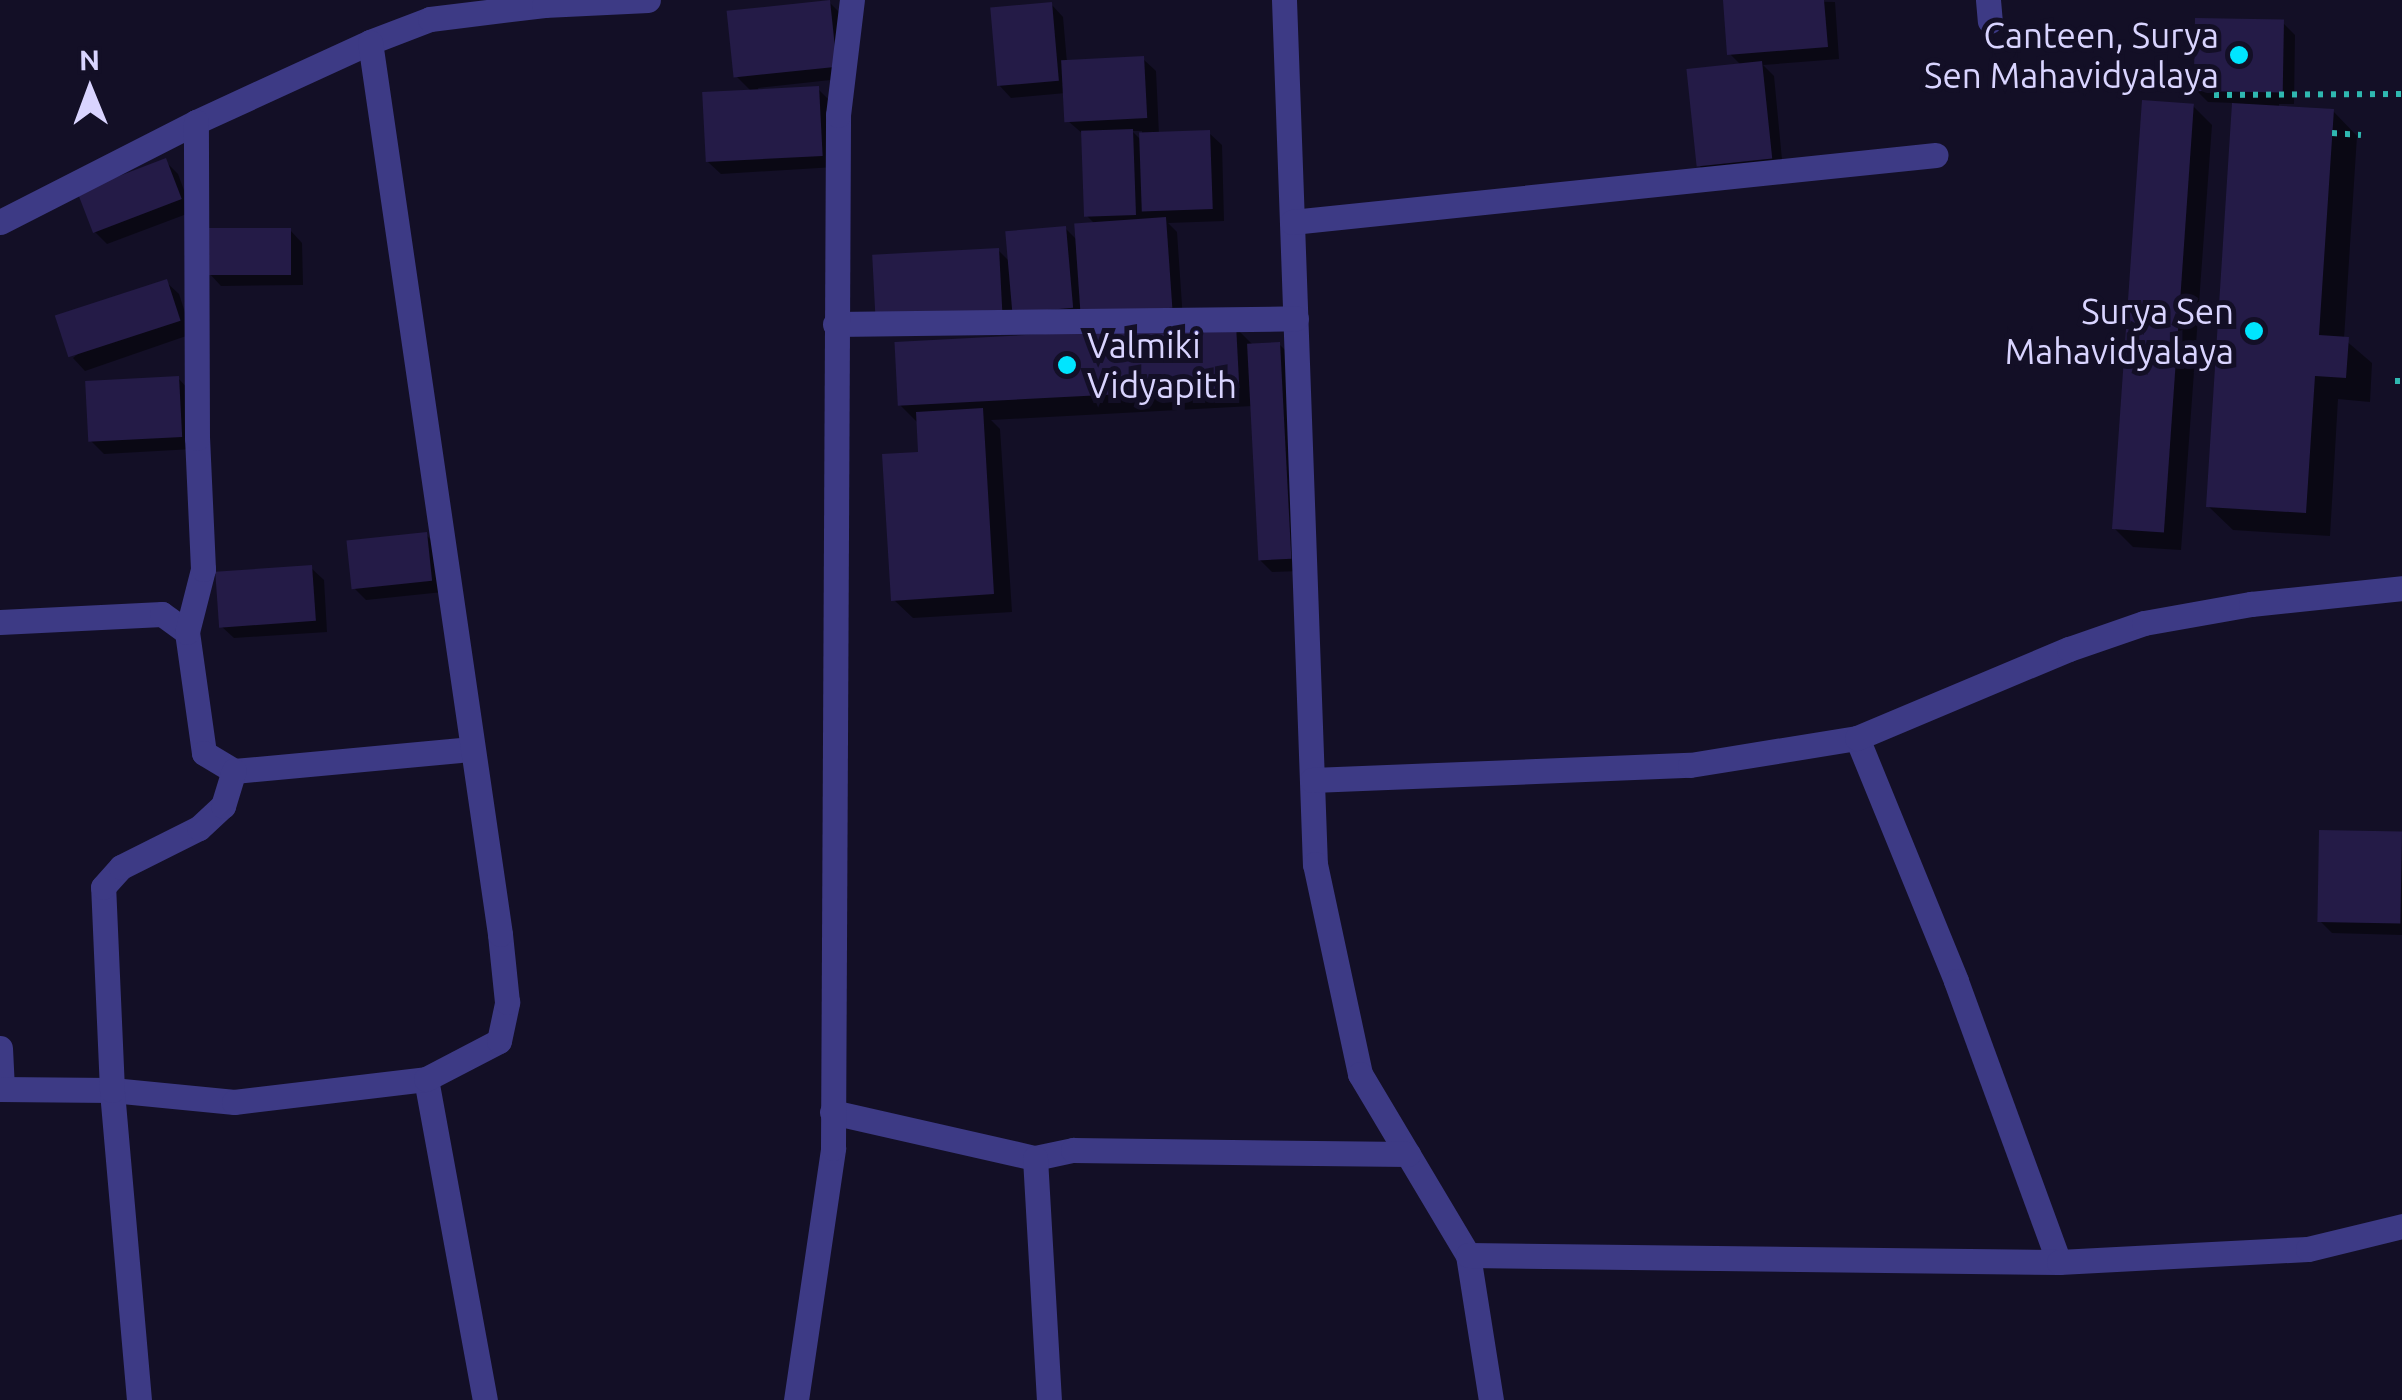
<!DOCTYPE html>
<style>
body{margin:0}
#map{position:relative;width:2402px;height:1400px;overflow:hidden;background:#130f26;font-family:Ubuntu,sans-serif}
div>[style]{position:absolute}
.shadow>*{inset:0;background:#0007}
.building>*{inset:0;background:#241b47;transform-origin:0 0}
.path>*{height:6px;margin-top:-3px;transform-origin:0;background:repeating-linear-gradient(90deg,#2fb8b0 0 5px,transparent 0 13px)}
.minor>*{height:25px;margin:-12.5px;padding:0 12.5px;transform-origin:12.5px;border-radius:12.5px;background:#3d3a85}
.dots>*{width:28px;height:28px;translate:-50% -50%;box-sizing:border-box;border:5px solid #130f26;border-radius:50%}
span{translate:-50% -50%;white-space:nowrap;text-align:center;line-height:1.15;-webkit-text-stroke:10px #130f26;paint-order:stroke}
.poi-label{font-size:35px;color:#d9d4ff}
.right{translate:-100% -50%;text-align:right}
.left{translate:0 -50%;text-align:left}
.north{position:absolute;left:40px;top:40px;width:100px;height:100px;-webkit-text-stroke:8px #130f26;paint-order:stroke;rotate:359deg;font-size:28px;font-weight:700;line-height:40px;text-align:center;color:#d9d4ff}
.north::after{content:'';display:block;margin:auto;width:35px;height:45px;background:#d9d4ff;clip-path:polygon(50% 0,100% 100%,50% 72%,0 100%)}
</style>
<div id="map">
<div class="shadow">
<i style="clip-path:polygon(1725px 0,1835px 2px,1839px 59px,1763px 65px,1774px 76px,1783px 170px,1710px 177px,1698px 164px,1741px 65px,1730px 54px)"></i>
<i style="clip-path:polygon(829px 2px,842px 15px,849px 78px,758px 88px,759px 93px,818px 89px,830px 101px,835px 167px,721px 174px,708px 162px,753px 93px,737px 77px)"></i>
<i style="clip-path:polygon(evenodd,1051px 4px,1063px 17px,1067px 63px,1143px 59px,1156px 71px,1159px 135px,1209px 133px,1222px 145px,1224px 221px,1168px 223px,1177px 232px,1183px 320px,890px 325px,998px 250px,1010px 262px,1065px 228px,1078px 241px,1095px 224px,1087px 216px,1083px 134px,1068px 121px,1066px 93px,1011px 98px,999px 85px,1051px 4px,1132px 131px,1142px 131px,1142px 141px,1132px 131px)"></i>
<i style="clip-path:polygon(2282px 22px,2295px 35px,2294px 104px,2279px 104px,2279px 108px,2333px 111px,2357px 136px,2344px 339px,2372px 363px,2370px 402px,2338px 399px,2330px 536px,2233px 530px,2208px 506px,2234px 103px,2208px 102px,2196px 90px)"></i>
<i style="clip-path:polygon(2193px 106px,2212px 125px,2181px 550px,2133px 547px,2114px 528px)"></i>
<i style="clip-path:polygon(165px 161px,178px 174px,192px 212px,107px 244px,94px 231px)"></i>
<i style="clip-path:polygon(290px 230px,302px 243px,303px 285px,221px 286px,209px 273px)"></i>
<i style="clip-path:polygon(166px 282px,179px 294px,192px 334px,85px 371px,73px 358px)"></i>
<i style="clip-path:polygon(1235px 327px,1253px 345px,1279px 344px,1292px 357px,1301px 571px,1272px 572px,1259px 559px,1252px 406px,991px 420px,1000px 429px,1012px 612px,913px 618px,894px 600px,921px 454px,919px 424px,900px 405px)"></i>
<i style="clip-path:polygon(178px 378px,190px 391px,193px 449px,104px 454px,91px 441px)"></i>
<i style="clip-path:polygon(426px 535px,439px 548px,443px 592px,366px 600px,353px 587px)"></i>
<i style="clip-path:polygon(311px 568px,324px 580px,327px 632px,234px 638px,221px 626px)"></i>
<i style="clip-path:polygon(2402px 833px,2402px 935px,2332px 933px,2320px 921px)"></i>
</div>
<div class="building">
<i style="left:830px;top:0;width:67px;height:104px;rotate:84deg"></i>
<i style="clip-path:polygon(1723px 0,1824px 0,1828px 47px,1727px 55px)"></i>
<i style="left:1052px;top:2px;width:79px;height:62px;rotate:85deg"></i>
<i style="left:2195px;top:18px;width:89px;height:73px;rotate:1deg"></i>
<i style="left:1144px;top:56px;width:62px;height:83px;rotate:87deg"></i>
<i style="left:1762px;top:61px;width:98px;height:76px;rotate:84deg"></i>
<i style="left:819px;top:86px;width:70px;height:117px;rotate:87deg"></i>
<i style="left:2142px;top:100px;width:52px;height:430px;rotate:4deg"></i>
<i style="clip-path:polygon(2232px 103px,2334px 109px,2319px 335px,2349px 337px,2346px 378px,2315px 376px,2306px 513px,2206px 507px)"></i>
<i style="left:1133px;top:129px;width:86px;height:52px;rotate:88deg"></i>
<i style="left:1210px;top:130px;width:79px;height:71px;rotate:88deg"></i>
<i style="left:166px;top:158px;width:44px;height:95px;rotate:69deg"></i>
<i style="left:1166px;top:217px;width:91px;height:92px;rotate:86deg"></i>
<i style="left:1066px;top:226px;width:82px;height:61px;rotate:85deg"></i>
<i style="left:206px;top:228px;width:85px;height:47px"></i>
<i style="left:999px;top:248px;width:62px;height:127px;rotate:87deg"></i>
<i style="left:167px;top:279px;width:44px;height:118px;rotate:72deg"></i>
<i style="left:1236px;top:324px;width:64px;height:342px;rotate:87deg"></i>
<i style="left:1280px;top:342px;width:217px;height:33px;rotate:87deg"></i>
<i style="left:179px;top:376px;width:61px;height:94px;rotate:87deg"></i>
<i style="clip-path:polygon(983px 408px,994px 594px,891px 601px,882px 454px,918px 452px,916px 412px)"></i>
<i style="left:427px;top:532px;width:49px;height:81px;rotate:84deg"></i>
<i style="left:312px;top:565px;width:56px;height:97px;rotate:86deg"></i>
<i style="left:2319px;top:830px;width:83px;height:92px;rotate:1deg"></i>
</div>
<div class="path">
<i style="left:2214px;top:95px;width:188px;rotate:-0.3deg"></i>
<i style="left:2332px;top:133px;width:29px;rotate:4deg"></i>
<i style="left:2395px;top:381px;width:7px"></i>
</div>
<div class="minor">
<i style="left:1284px;top:0;width:865px;rotate:87.95deg"></i>
<i style="left:1315px;top:864px;width:215px;rotate:77.9deg"></i>
<i style="left:1360px;top:1074px;width:211px;rotate:59.2deg"></i>
<i style="left:1468px;top:1255px;width:147px;rotate:81deg"></i>
<i style="left:1988px;top:0;width:21px;rotate:85deg"></i>
<i style="left:0;top:222px;width:220px;rotate:-27deg"></i>
<i style="left:196px;top:122px;width:192px;rotate:-24.7deg"></i>
<i style="left:370px;top:42px;width:64px;rotate:-21deg"></i>
<i style="left:430px;top:19px;width:115px;rotate:-7deg"></i>
<i style="left:544px;top:5px;width:104px;rotate:-2.8deg"></i>
<i style="left:1292px;top:222px;width:647px;rotate:-5.94deg"></i>
<i style="left:835px;top:324px;width:461px;rotate:-0.7deg"></i>
<i style="left:0;top:622px;width:162px;rotate:-2.8deg"></i>
<i style="left:162px;top:614px;width:31px;rotate:36deg"></i>
<i style="left:187px;top:632px;width:122px;rotate:82deg"></i>
<i style="left:204px;top:753px;width:35px;rotate:31deg"></i>
<i style="left:234px;top:771px;width:239px;rotate:-5.3deg"></i>
<i style="left:187px;top:632px;width:65px;rotate:-75.7deg"></i>
<i style="left:203px;top:569px;width:131px;rotate:-92.6deg"></i>
<i style="left:197px;top:438px;width:316px;rotate:-90.2deg"></i>
<i style="left:1857px;top:738px;width:262px;rotate:67.8deg"></i>
<i style="left:1956px;top:981px;width:299px;rotate:69.9deg"></i>
<i style="left:1312px;top:780px;width:378px;rotate:-2.3deg"></i>
<i style="left:1690px;top:765px;width:169px;rotate:-9.2deg"></i>
<i style="left:1857px;top:738px;width:230px;rotate:-22.8deg"></i>
<i style="left:2069px;top:649px;width:79px;rotate:-19.1deg"></i>
<i style="left:2144px;top:623px;width:109px;rotate:-10.1deg"></i>
<i style="left:2251px;top:604px;width:152px;rotate:-6deg"></i>
<i style="left:0;top:1048px;width:41px;rotate:87.2deg"></i>
<i style="left:426px;top:1079px;width:326px;rotate:79.6deg"></i>
<i style="left:0;top:1089px;width:112px;rotate:0.5deg"></i>
<i style="left:112px;top:1090px;width:123px;rotate:5.6deg"></i>
<i style="left:234px;top:1102px;width:193px;rotate:-6.8deg"></i>
<i style="left:426px;top:1079px;width:82px;rotate:-27.5deg"></i>
<i style="left:499px;top:1041px;width:40px;rotate:-78deg"></i>
<i style="left:507px;top:1002px;width:68px;rotate:-95.9deg"></i>
<i style="left:500px;top:934px;width:901px;rotate:-98.29deg"></i>
<i style="left:832px;top:1112px;width:208px;rotate:12.8deg"></i>
<i style="left:1035px;top:1158px;width:39px;rotate:-12deg"></i>
<i style="left:1073px;top:1150px;width:335px;rotate:0.7deg"></i>
<i style="left:1035px;top:1158px;width:242px;rotate:86.7deg"></i>
<i style="left:1468px;top:1255px;width:591px;rotate:0.68deg"></i>
<i style="left:2059px;top:1262px;width:249px;rotate:-3deg"></i>
<i style="left:2308px;top:1249px;width:97px;rotate:-13.7deg"></i>
<i style="left:139px;top:1400px;width:311px;rotate:-95deg"></i>
<i style="left:112px;top:1090px;width:203px;rotate:-92.5deg"></i>
<i style="left:103px;top:887px;width:27px;rotate:-48deg"></i>
<i style="left:121px;top:867px;width:87px;rotate:-26.6deg"></i>
<i style="left:199px;top:828px;width:33px;rotate:-43deg"></i>
<i style="left:223px;top:806px;width:37px;rotate:-73deg"></i>
<i style="left:796px;top:1400px;width:255px;rotate:-81.6deg"></i>
<i style="left:833px;top:1148px;width:1033px;rotate:-89.72deg"></i>
<i style="left:838px;top:115px;width:116px;rotate:-83.1deg"></i>
</div>
<div class="dots">
<i style="left:2239px;top:55px;background:#00e5ff"></i>
<i style="left:2254px;top:331px;background:#00e5ff"></i>
<i style="left:1067px;top:365px;background:#00e5ff"></i>
</div>
<div class="poi-label">
<span class="right" style="left:2219px;top:55px">Canteen, Surya<br>Sen Mahavidyalaya</span>
<span class="right" style="left:2234px;top:331px">Surya Sen<br>Mahavidyalaya</span>
<span class="left" style="left:1087px;top:365px">Valmiki<br>Vidyapith</span>
</div>
<div class="north">N</div>
</div>
